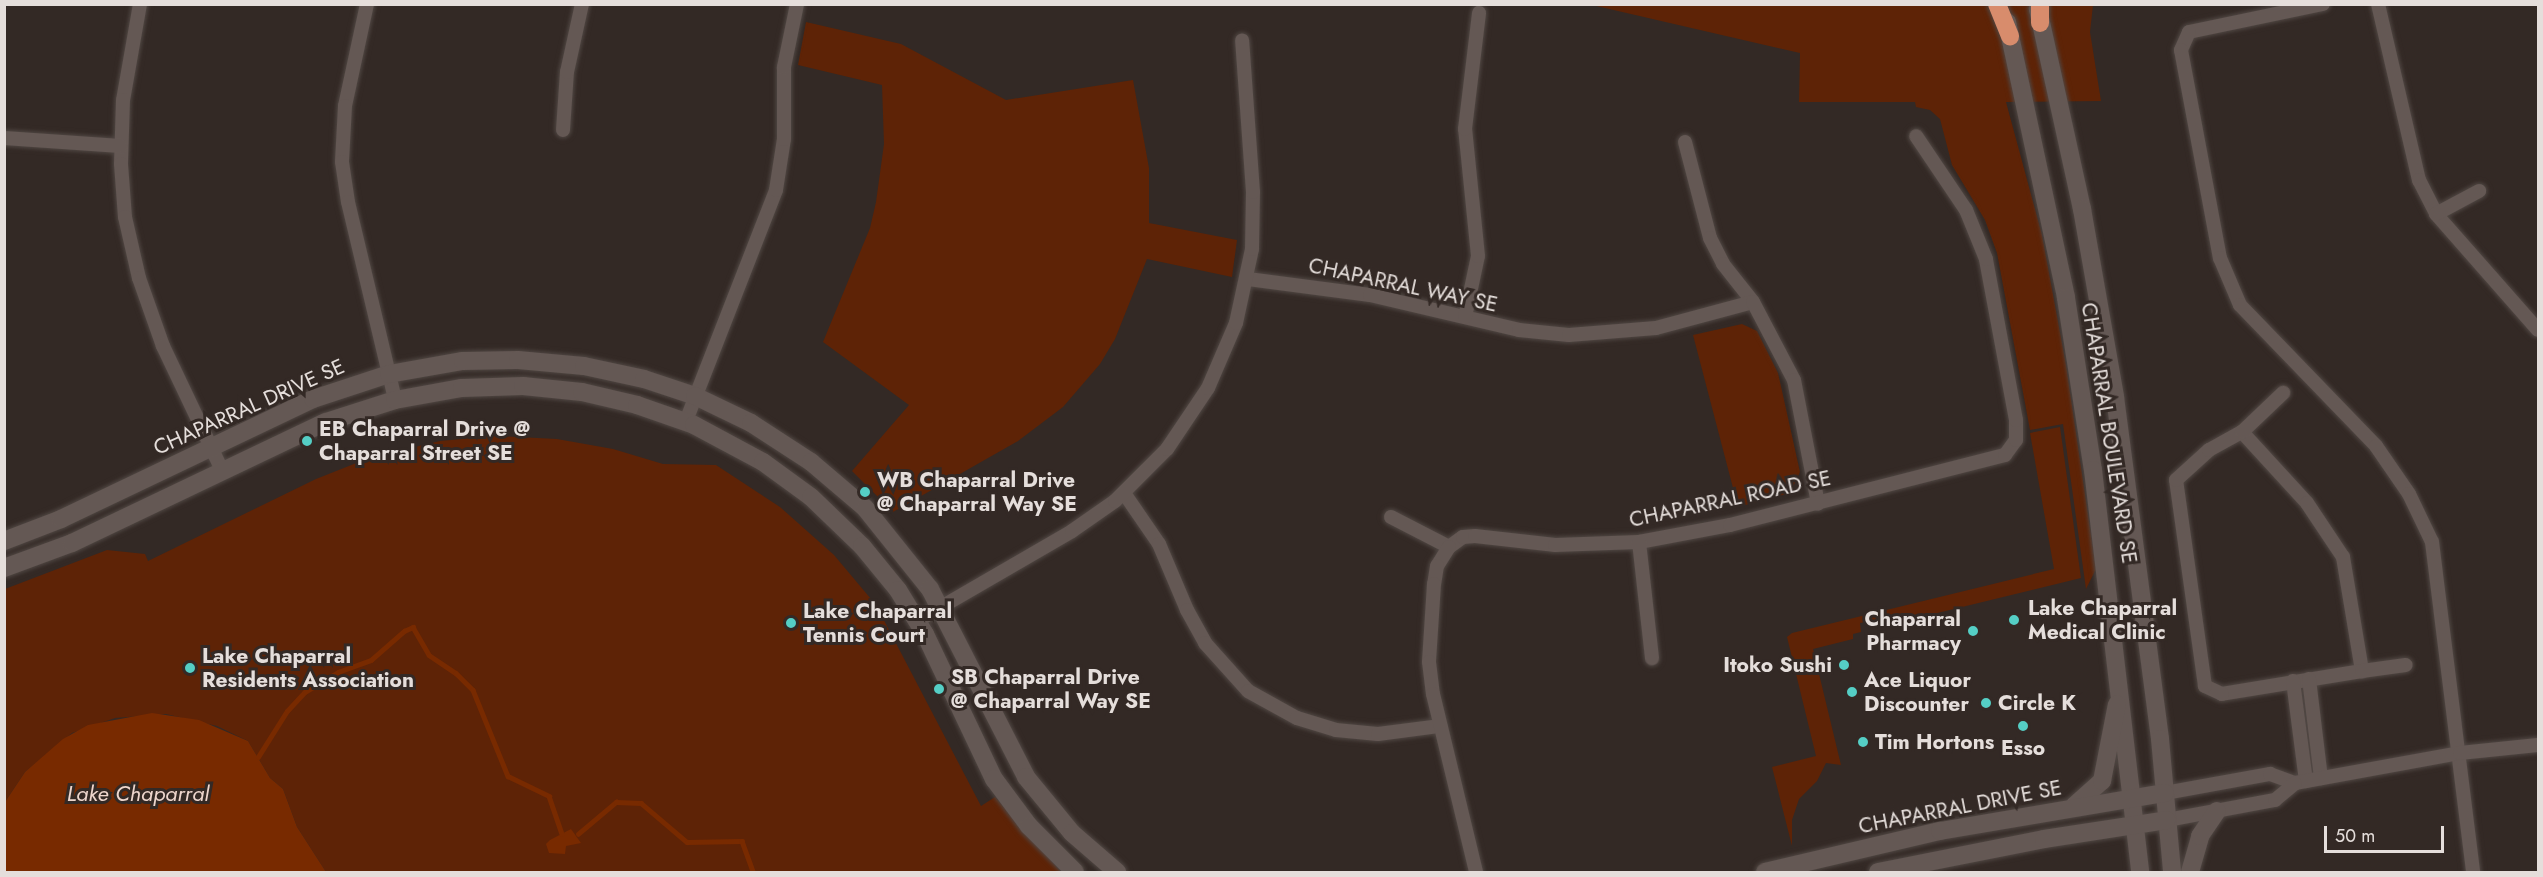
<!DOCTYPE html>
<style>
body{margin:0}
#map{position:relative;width:2543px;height:877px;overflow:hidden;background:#332925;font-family:Jost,sans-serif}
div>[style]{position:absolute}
.green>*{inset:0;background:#5e2306}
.water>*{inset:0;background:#782a00}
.stream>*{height:4.5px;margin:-2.25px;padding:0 2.25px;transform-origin:2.25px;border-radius:2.25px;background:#782a00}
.roads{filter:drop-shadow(0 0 2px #504743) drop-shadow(0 0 2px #504743)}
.street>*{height:14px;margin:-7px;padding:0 7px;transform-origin:7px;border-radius:7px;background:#645854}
.secondary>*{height:18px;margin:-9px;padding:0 9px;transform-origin:9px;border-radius:9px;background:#645854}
.highway>*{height:18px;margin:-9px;padding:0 9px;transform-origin:9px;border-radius:9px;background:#d88c6c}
.dots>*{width:16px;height:16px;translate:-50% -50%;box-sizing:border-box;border:3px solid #332925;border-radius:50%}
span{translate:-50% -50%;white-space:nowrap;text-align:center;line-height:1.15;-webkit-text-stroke:6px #332925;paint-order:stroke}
.street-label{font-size:21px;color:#e5dedb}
.poi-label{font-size:21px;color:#e5dedb;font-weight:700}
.left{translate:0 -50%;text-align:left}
.right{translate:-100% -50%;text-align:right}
.water-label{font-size:22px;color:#eed6cd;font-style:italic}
.frame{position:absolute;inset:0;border:6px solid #e5dedb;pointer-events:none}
.scale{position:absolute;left:2324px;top:826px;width:120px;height:27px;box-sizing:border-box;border:3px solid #e5dedb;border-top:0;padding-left:8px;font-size:18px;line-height:21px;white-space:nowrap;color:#e5dedb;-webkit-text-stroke:4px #332925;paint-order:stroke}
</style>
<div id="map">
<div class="green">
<i style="clip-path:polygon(1592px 5px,2093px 5px,2090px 32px,2101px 101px,2006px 102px,2042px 235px,2066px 365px,2096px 569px,2086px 589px,2063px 424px,2030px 430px,1997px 253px,1985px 220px,1952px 165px,1940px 119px,1930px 110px,1916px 107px,1915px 102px,1799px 102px,1800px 53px)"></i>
<i style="clip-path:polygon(806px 22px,901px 44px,1006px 100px,1133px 80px,1149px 168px,1149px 223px,1237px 240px,1232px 277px,1147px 259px,1115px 339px,1100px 364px,1063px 407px,1018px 441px,893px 512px,852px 471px,909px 405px,823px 342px,870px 228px,876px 202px,884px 144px,882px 85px,798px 65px)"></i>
<i style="clip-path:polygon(1742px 324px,1757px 331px,1778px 373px,1800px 472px,1790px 493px,1738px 507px,1693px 335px)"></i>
<i style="clip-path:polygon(2060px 427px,2081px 578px,1888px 625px,1886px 618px,1860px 623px,1861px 632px,1853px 634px,1853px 639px,1813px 649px,1841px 765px,1826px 763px,1817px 781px,1799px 799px,1792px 820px,1792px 846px,1772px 767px,1816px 756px,1787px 637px,1792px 633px,2054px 569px,2030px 433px)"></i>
<i style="clip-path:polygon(496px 436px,557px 439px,613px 449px,663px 464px,716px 465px,780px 507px,834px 555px,876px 605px,981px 806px,995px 797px,1061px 872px,326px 872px,297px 827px,283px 789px,270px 778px,248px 741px,217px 726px,166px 714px,115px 718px,72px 733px,25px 772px,5px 802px,5px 589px,107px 550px,145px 554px,148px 561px,316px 479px,369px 458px,440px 441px)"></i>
</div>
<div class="water">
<i style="clip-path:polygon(152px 713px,199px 720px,248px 741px,270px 778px,283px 789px,297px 827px,326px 872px,5px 872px,5px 802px,25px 772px,63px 739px,88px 725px)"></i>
<i style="clip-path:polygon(571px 829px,581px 843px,566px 846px,565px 854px,549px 853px,546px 844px,550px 840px)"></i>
</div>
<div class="stream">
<i style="left:258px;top:757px;width:54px;rotate:-57.8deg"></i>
<i style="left:287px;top:711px;width:26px;rotate:-47deg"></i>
<i style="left:305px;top:692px;width:39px;rotate:-31deg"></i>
<i style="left:338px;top:672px;width:35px;rotate:-20deg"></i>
<i style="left:371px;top:660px;width:44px;rotate:-41.3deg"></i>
<i style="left:404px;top:631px;width:10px;rotate:-24deg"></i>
<i style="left:413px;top:627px;width:32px;rotate:60deg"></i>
<i style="left:429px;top:655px;width:32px;rotate:34deg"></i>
<i style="left:456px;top:673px;width:24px;rotate:45deg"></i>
<i style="left:473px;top:690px;width:93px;rotate:67.9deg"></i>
<i style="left:508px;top:776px;width:46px;rotate:26deg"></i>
<i style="left:549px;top:796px;width:40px;rotate:71.1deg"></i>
<i style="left:578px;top:834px;width:50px;rotate:-40.1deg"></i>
<i style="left:616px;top:802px;width:25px;rotate:2deg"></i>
<i style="left:641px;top:803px;width:60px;rotate:40.3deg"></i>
<i style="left:687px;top:842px;width:55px;rotate:-1deg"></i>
<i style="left:742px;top:841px;width:33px;rotate:70deg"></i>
</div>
<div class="roads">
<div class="street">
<i style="left:140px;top:4px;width:97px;rotate:100deg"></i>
<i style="left:123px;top:100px;width:64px;rotate:91.8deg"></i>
<i style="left:121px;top:164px;width:53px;rotate:85.7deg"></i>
<i style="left:125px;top:217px;width:63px;rotate:77.1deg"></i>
<i style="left:139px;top:278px;width:72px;rotate:70.6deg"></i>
<i style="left:163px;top:346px;width:137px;rotate:64.6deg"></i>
<i style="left:367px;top:4px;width:104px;rotate:102.2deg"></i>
<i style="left:345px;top:106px;width:56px;rotate:93.1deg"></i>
<i style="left:342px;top:162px;width:40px;rotate:81.5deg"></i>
<i style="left:348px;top:202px;width:204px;rotate:76.6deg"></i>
<i style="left:2323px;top:4px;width:137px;rotate:168.2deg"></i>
<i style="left:2189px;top:32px;width:20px;rotate:114deg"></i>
<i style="left:2181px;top:50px;width:212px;rotate:79.4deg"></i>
<i style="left:2220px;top:258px;width:51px;rotate:66.9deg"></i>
<i style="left:2240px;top:305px;width:196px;rotate:46deg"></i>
<i style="left:2376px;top:446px;width:58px;rotate:55.5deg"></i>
<i style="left:2409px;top:494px;width:53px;rotate:64.4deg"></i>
<i style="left:2432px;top:542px;width:333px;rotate:82.9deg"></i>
<i style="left:2378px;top:4px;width:181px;rotate:76.9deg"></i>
<i style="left:2419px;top:180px;width:38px;rotate:63deg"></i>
<i style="left:2436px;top:214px;width:154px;rotate:48.7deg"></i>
<i style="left:563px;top:130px;width:58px;rotate:-86.1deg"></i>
<i style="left:567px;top:72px;width:70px;rotate:-77.6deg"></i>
<i style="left:4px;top:138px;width:117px;rotate:3.9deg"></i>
<i style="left:1685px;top:142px;width:99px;rotate:75.4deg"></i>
<i style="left:1710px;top:238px;width:29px;rotate:63deg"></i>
<i style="left:1723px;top:264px;width:48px;rotate:51.7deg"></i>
<i style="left:2436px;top:214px;width:49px;rotate:-28.1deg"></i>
<i style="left:1248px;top:279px;width:123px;rotate:7.5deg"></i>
<i style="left:1370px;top:295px;width:153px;rotate:13.2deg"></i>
<i style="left:1519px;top:330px;width:50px;rotate:5.7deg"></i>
<i style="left:1569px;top:335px;width:87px;rotate:-4.6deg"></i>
<i style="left:1656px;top:328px;width:100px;rotate:-15deg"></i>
<i style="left:1753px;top:302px;width:88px;rotate:62.3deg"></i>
<i style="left:1794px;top:380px;width:126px;rotate:79deg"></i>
<i style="left:1465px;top:317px;width:62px;rotate:-78deg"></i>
<i style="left:1478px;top:256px;width:128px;rotate:-95.8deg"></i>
<i style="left:1465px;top:129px;width:117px;rotate:-83.1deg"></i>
<i style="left:686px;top:421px;width:248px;rotate:-68.7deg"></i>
<i style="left:776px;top:190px;width:52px;rotate:-81.1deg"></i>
<i style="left:784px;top:139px;width:72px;rotate:-90deg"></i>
<i style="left:784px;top:67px;width:64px;rotate:-78.3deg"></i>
<i style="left:2242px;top:432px;width:96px;rotate:47.5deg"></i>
<i style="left:2307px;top:503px;width:65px;rotate:56.3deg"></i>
<i style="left:2343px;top:557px;width:116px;rotate:80.5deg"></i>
<i style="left:2362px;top:671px;width:142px;rotate:170.7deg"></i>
<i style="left:2222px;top:694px;width:19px;rotate:-155deg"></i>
<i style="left:2205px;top:686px;width:208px;rotate:-98deg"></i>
<i style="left:2176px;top:480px;width:45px;rotate:-42.3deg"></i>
<i style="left:2209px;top:450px;width:38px;rotate:-29deg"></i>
<i style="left:2242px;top:432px;width:57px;rotate:-43.6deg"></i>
<i style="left:1124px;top:493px;width:62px;rotate:55.5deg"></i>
<i style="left:1159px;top:544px;width:72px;rotate:67deg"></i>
<i style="left:1187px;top:610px;width:38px;rotate:61deg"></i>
<i style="left:1205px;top:643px;width:64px;rotate:48.1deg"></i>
<i style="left:1248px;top:691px;width:56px;rotate:28.9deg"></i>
<i style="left:1297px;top:718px;width:41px;rotate:17.1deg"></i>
<i style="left:1336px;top:730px;width:42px;rotate:5.4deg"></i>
<i style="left:1378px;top:734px;width:63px;rotate:-7.4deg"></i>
<i style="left:1391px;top:517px;width:65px;rotate:27.3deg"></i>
<i style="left:1449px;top:547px;width:17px;rotate:-36deg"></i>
<i style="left:1463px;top:537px;width:12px;rotate:-5deg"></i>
<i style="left:1475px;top:536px;width:81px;rotate:6.4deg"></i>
<i style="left:1555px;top:545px;width:84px;rotate:-2deg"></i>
<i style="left:1639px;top:542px;width:93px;rotate:-10.6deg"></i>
<i style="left:1730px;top:525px;width:284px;rotate:-14.3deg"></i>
<i style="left:2005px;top:455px;width:19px;rotate:-54deg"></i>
<i style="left:2016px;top:440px;width:20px;rotate:-90deg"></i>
<i style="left:2016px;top:420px;width:164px;rotate:-100.6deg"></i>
<i style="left:1986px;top:259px;width:53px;rotate:-112.2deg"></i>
<i style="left:1966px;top:210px;width:89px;rotate:-124deg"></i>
<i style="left:1639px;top:542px;width:117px;rotate:83.6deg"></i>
<i style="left:1449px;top:547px;width:22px;rotate:122deg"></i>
<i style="left:1437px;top:566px;width:18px;rotate:99deg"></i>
<i style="left:1434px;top:584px;width:78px;rotate:93.7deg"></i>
<i style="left:1429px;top:662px;width:32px;rotate:83deg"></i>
<i style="left:1433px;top:694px;width:183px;rotate:76.4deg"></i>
<i style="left:917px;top:621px;width:179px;rotate:-30.1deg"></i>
<i style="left:1072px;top:531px;width:52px;rotate:-34.9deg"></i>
<i style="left:1115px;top:501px;width:74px;rotate:-45deg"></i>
<i style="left:1167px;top:449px;width:73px;rotate:-56.1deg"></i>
<i style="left:1208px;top:388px;width:71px;rotate:-66.7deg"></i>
<i style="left:1236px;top:323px;width:76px;rotate:-77.8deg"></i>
<i style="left:1252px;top:249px;width:57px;rotate:-89deg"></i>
<i style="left:1253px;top:192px;width:152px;rotate:-94.1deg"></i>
<i style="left:2362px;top:671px;width:44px;rotate:-7.8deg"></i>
<i style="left:2309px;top:679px;width:100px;rotate:83.1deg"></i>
<i style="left:2293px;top:681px;width:101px;rotate:82.6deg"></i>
<i style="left:2165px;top:793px;width:107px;rotate:-10.3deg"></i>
<i style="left:2270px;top:774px;width:27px;rotate:20deg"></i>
<i style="left:2295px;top:783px;width:168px;rotate:-10.3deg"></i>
<i style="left:2460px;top:753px;width:78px;rotate:-5.9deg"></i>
<i style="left:2167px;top:820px;width:110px;rotate:-10.5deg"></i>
<i style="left:2275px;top:800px;width:26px;rotate:-40deg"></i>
</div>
<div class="secondary">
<i style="left:2038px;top:9px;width:205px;rotate:77.6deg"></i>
<i style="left:2082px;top:209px;width:191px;rotate:80deg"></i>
<i style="left:2115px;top:397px;width:345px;rotate:82.5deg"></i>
<i style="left:2160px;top:739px;width:134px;rotate:84.8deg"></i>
<i style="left:2007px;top:22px;width:282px;rotate:77.9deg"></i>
<i style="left:2066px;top:298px;width:174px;rotate:81.1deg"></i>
<i style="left:2093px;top:470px;width:405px;rotate:83.3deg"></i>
<i style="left:4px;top:541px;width:61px;rotate:-21.1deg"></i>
<i style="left:61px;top:519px;width:279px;rotate:-25.5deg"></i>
<i style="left:313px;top:399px;width:80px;rotate:-18.2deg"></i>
<i style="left:389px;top:374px;width:75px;rotate:-10deg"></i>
<i style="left:463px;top:361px;width:55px;rotate:-1deg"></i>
<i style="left:518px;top:360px;width:66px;rotate:5.2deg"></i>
<i style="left:584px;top:366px;width:61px;rotate:12.2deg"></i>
<i style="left:644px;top:379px;width:54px;rotate:18.4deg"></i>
<i style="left:695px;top:396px;width:62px;rotate:25.7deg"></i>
<i style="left:751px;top:423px;width:72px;rotate:33deg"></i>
<i style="left:811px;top:462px;width:71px;rotate:40.4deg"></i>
<i style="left:865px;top:508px;width:104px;rotate:51.3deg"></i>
<i style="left:930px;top:589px;width:211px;rotate:62.9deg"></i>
<i style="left:1026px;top:777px;width:72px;rotate:50.6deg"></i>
<i style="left:1072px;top:833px;width:60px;rotate:40.9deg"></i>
<i style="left:4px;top:568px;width:72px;rotate:-20.2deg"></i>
<i style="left:72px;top:543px;width:281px;rotate:-25.5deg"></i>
<i style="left:326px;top:422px;width:72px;rotate:-17.7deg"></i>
<i style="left:395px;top:400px;width:68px;rotate:-10.2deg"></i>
<i style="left:462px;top:388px;width:61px;rotate:-1.9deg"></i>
<i style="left:523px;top:386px;width:59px;rotate:5.8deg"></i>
<i style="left:582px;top:392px;width:57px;rotate:13.3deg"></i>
<i style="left:637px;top:405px;width:60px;rotate:19.3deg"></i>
<i style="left:694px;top:425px;width:78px;rotate:28.2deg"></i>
<i style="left:763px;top:462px;width:59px;rotate:36.1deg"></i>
<i style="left:811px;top:497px;width:71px;rotate:43.9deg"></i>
<i style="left:862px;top:546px;width:57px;rotate:50.7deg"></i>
<i style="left:898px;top:590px;width:52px;rotate:58.5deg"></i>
<i style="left:925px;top:634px;width:161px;rotate:64.6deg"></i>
<i style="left:994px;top:779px;width:59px;rotate:53.3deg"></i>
<i style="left:1029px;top:826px;width:65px;rotate:45deg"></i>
<i style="left:2074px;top:806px;width:38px;rotate:-42deg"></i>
<i style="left:2102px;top:781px;width:78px;rotate:-79deg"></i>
<i style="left:1765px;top:872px;width:180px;rotate:-13.2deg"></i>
<i style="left:1940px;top:831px;width:228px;rotate:-9.6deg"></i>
<i style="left:1878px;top:872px;width:169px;rotate:-11.2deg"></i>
<i style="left:2044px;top:839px;width:124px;rotate:-8.8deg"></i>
<i style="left:2190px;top:872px;width:37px;rotate:-74deg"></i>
<i style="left:2200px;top:836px;width:30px;rotate:-56deg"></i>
</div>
<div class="highway">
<i style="left:1997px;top:4px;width:35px;rotate:68deg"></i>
<i style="left:2040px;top:4px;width:19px;rotate:90deg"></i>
</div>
</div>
<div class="dots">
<i style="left:307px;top:441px;background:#55cec5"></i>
<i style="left:865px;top:492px;background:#55cec5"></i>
<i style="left:2014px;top:620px;background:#55cec5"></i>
<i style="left:791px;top:623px;background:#55cec5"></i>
<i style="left:1973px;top:631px;background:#55cec5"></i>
<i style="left:1844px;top:665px;background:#55cec5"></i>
<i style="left:190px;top:668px;background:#55cec5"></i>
<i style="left:939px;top:689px;background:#55cec5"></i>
<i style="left:1852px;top:692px;background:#55cec5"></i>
<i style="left:1986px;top:703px;background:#55cec5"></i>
<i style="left:2023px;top:726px;background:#55cec5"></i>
<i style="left:1863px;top:742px;background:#55cec5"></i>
</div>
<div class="street-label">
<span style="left:1403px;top:285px;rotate:12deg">CHAPARRAL WAY SE</span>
<span style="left:249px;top:407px;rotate:-24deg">CHAPARRAL DRIVE SE</span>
<span style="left:2109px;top:433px;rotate:81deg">CHAPARRAL BOULEVARD SE</span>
<span style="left:1730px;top:499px;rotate:-12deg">CHAPARRAL ROAD SE</span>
<span style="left:1960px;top:807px;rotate:-11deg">CHAPARRAL DRIVE SE</span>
</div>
<div class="poi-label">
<span class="left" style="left:319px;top:441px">EB Chaparral Drive @<br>Chaparral Street SE</span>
<span class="left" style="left:877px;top:492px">WB Chaparral Drive<br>@ Chaparral Way SE</span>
<span class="left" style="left:2028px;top:620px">Lake Chaparral<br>Medical Clinic</span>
<span class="left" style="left:803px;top:623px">Lake Chaparral<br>Tennis Court</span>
<span class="right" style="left:1961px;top:631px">Chaparral<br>Pharmacy</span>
<span class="left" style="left:202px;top:668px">Lake Chaparral<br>Residents Association</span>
<span class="right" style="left:1832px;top:665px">Itoko Sushi</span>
<span class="left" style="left:951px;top:689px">SB Chaparral Drive<br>@ Chaparral Way SE</span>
<span class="left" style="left:1864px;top:692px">Ace Liquor<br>Discounter</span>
<span class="left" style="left:1998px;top:703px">Circle K</span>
<span class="left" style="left:1875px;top:742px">Tim Hortons</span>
<span style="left:2023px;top:748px">Esso</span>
</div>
<div class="water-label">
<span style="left:138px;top:794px">Lake Chaparral</span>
</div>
<div class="frame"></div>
<div class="scale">50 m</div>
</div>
